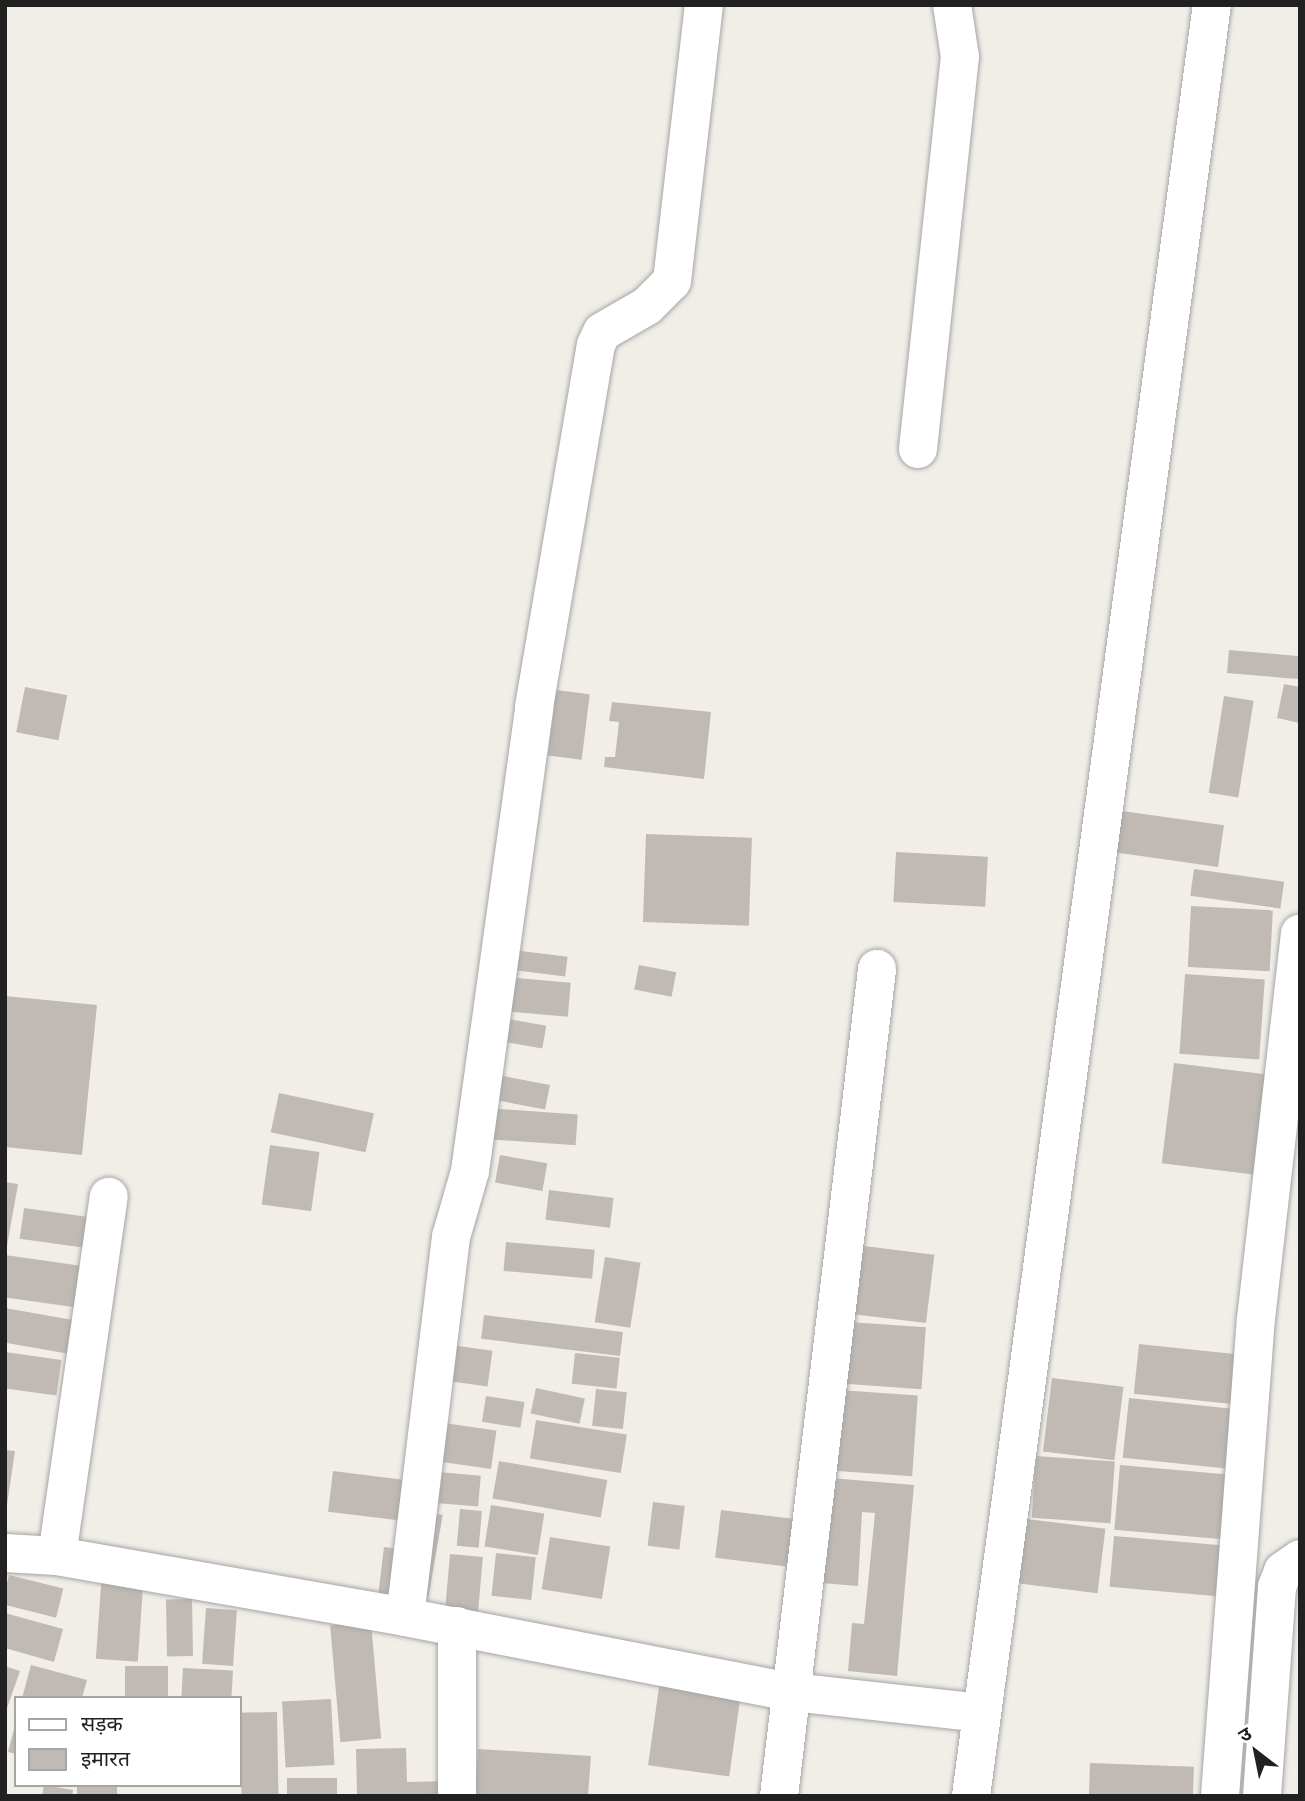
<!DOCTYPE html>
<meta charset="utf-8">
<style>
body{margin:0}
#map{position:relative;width:1305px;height:1801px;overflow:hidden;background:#f1eee8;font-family:Mulish,"Noto Sans Devanagari",sans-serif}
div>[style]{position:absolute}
.building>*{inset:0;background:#c1bab4;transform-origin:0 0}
.roads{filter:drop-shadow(0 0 2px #a5a5a5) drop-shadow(0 0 2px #a5a5a5)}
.minor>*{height:38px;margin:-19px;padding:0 19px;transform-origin:19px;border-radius:19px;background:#fff}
span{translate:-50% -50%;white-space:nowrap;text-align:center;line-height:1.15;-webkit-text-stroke:5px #fff;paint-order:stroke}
.frame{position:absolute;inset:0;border:7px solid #212121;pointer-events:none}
.legend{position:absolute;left:14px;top:1696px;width:228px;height:91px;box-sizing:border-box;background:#fff;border:2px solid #a6a6a6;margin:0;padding:9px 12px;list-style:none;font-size:21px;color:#212121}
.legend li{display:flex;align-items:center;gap:14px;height:35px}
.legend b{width:35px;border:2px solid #a6a6a6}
.north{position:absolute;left:1221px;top:1717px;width:70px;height:70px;-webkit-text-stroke:5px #fff;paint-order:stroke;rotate:328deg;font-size:19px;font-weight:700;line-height:28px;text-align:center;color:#212121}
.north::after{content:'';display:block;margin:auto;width:24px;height:32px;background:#212121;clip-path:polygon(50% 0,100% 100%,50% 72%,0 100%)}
</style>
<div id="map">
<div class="building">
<i style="left:1229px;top:650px;width:71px;height:23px;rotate:5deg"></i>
<i style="clip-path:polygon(1284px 684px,1300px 687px,1300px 723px,1277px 718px)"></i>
<i style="left:25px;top:687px;width:43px;height:46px;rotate:11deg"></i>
<i style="left:556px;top:690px;width:34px;height:66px;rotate:7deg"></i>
<i style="left:1224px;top:696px;width:30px;height:98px;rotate:9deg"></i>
<i style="clip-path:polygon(612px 702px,711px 712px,704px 779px,604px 767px,605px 757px,615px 757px,619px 722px,609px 721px)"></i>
<i style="left:1115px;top:810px;width:110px;height:42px;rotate:8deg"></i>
<i style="left:646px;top:834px;width:106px;height:88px;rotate:2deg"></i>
<i style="left:896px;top:852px;width:92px;height:50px;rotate:3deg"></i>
<i style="left:1194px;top:869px;width:91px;height:27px;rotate:8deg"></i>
<i style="left:1191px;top:906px;width:82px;height:61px;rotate:3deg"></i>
<i style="left:513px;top:950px;width:55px;height:20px;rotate:7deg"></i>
<i style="left:639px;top:965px;width:38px;height:25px;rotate:11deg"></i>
<i style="left:1185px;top:974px;width:80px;height:80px;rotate:4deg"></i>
<i style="left:504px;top:977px;width:67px;height:34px;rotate:5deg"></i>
<i style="clip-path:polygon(5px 996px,97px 1005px,82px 1155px,5px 1147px)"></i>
<i style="left:502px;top:1018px;width:45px;height:23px;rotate:10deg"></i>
<i style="left:1174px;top:1063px;width:92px;height:101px;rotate:7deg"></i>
<i style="left:493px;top:1074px;width:58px;height:25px;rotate:11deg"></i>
<i style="left:279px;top:1093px;width:97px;height:40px;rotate:12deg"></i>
<i style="left:486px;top:1108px;width:92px;height:31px;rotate:4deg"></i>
<i style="left:270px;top:1145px;width:50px;height:60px;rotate:8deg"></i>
<i style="left:500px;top:1155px;width:48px;height:28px;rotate:10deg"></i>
<i style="clip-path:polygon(5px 1182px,18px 1184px,7px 1246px,5px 1246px)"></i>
<i style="left:549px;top:1190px;width:65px;height:30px;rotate:7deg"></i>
<i style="left:24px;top:1208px;width:76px;height:31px;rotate:8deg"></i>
<i style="left:506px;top:1242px;width:89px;height:29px;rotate:5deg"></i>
<i style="left:856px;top:1245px;width:79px;height:69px;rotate:7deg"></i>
<i style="left:5px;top:1255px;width:80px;height:42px;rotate:8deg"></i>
<i style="left:605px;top:1257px;width:36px;height:66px;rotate:9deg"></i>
<i style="left:5px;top:1308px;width:76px;height:34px;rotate:10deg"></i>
<i style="left:484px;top:1315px;width:140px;height:24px;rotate:7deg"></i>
<i style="left:849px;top:1322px;width:77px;height:62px;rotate:4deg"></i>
<i style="left:444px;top:1344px;width:49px;height:36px;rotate:8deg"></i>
<i style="left:1139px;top:1344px;width:108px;height:50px;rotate:6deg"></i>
<i style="left:5px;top:1352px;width:57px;height:36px;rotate:8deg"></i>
<i style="left:575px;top:1353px;width:45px;height:31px;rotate:6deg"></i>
<i style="left:1052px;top:1378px;width:72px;height:74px;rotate:7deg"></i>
<i style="left:536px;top:1388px;width:50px;height:26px;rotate:12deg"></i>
<i style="left:596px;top:1389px;width:31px;height:37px;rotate:6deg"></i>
<i style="left:839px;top:1390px;width:79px;height:81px;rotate:4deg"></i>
<i style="left:486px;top:1396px;width:39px;height:26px;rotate:9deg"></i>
<i style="left:1129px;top:1398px;width:111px;height:60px;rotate:6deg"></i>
<i style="left:536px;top:1420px;width:92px;height:39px;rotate:9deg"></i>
<i style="left:444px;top:1423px;width:53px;height:39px;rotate:8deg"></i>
<i style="clip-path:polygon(5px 1450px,15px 1451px,7px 1505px,5px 1505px)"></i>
<i style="left:1036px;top:1456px;width:79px;height:62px;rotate:4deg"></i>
<i style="left:499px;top:1461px;width:110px;height:38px;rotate:10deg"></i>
<i style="left:1120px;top:1465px;width:117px;height:65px;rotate:5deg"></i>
<i style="left:333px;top:1471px;width:79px;height:41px;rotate:7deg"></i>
<i style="left:427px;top:1471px;width:54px;height:31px;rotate:5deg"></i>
<i style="clip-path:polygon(831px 1478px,914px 1485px,897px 1676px,848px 1671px,852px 1623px,864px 1624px,875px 1513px,862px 1512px,858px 1586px,821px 1583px)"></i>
<i style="left:653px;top:1502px;width:32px;height:44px;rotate:7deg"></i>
<i style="left:491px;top:1505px;width:54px;height:42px;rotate:9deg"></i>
<i style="left:460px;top:1509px;width:22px;height:37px;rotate:5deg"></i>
<i style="left:721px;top:1510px;width:76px;height:48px;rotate:7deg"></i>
<i style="left:426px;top:1512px;width:17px;height:84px;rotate:10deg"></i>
<i style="left:1027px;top:1519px;width:79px;height:65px;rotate:7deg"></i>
<i style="left:1114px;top:1536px;width:119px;height:51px;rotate:5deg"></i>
<i style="left:550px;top:1537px;width:61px;height:53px;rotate:9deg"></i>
<i style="left:384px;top:1547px;width:24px;height:50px;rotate:7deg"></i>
<i style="left:496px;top:1553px;width:40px;height:43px;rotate:6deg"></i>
<i style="left:450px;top:1554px;width:33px;height:56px;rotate:5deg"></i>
<i style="left:102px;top:1571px;width:42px;height:88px;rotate:4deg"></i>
<i style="left:9px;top:1575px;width:56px;height:30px;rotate:14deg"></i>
<i style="left:192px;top:1599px;width:57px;height:26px;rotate:89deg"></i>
<i style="left:206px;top:1608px;width:31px;height:56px;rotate:4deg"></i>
<i style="clip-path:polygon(5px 1613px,63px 1629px,54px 1662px,5px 1648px)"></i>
<i style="left:371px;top:1622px;width:117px;height:41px;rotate:85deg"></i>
<i style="clip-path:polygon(31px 1665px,87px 1680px,82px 1698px,22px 1698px)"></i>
<i style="clip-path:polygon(5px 1666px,20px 1671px,6px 1711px,5px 1711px)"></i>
<i style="left:168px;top:1666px;width:32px;height:43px;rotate:90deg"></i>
<i style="left:183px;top:1668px;width:50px;height:30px;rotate:3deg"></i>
<i style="left:660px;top:1680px;width:82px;height:86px;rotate:8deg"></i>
<i style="left:331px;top:1699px;width:66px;height:49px;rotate:87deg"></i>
<i style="left:277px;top:1712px;width:84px;height:37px;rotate:89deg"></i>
<i style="clip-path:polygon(15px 1725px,16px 1725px,16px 1754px,8px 1752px)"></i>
<i style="clip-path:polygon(406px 1748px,407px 1782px,450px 1781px,450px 1796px,357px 1796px,356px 1749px)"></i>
<i style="clip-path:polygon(478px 1749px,591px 1756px,588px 1796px,475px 1796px)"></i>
<i style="left:1090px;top:1763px;width:104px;height:33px;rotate:2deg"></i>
<i style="left:337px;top:1778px;width:18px;height:50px;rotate:90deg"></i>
<i style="clip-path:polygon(44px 1785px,73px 1790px,72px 1796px,42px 1796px)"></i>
<i style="left:77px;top:1785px;width:40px;height:11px"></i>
</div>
<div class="roads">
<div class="minor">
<i style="left:918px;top:449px;width:394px;rotate:-83.9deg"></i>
<i style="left:960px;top:57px;width:53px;rotate:-98.7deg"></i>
<i style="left:5px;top:1553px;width:52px;rotate:3.3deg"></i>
<i style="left:57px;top:1556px;width:353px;rotate:9.9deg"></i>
<i style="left:405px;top:1617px;width:394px;rotate:11deg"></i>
<i style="left:792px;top:1692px;width:191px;rotate:6.3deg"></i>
<i style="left:57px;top:1556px;width:363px;rotate:-81.8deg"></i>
<i style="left:405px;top:1617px;width:383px;rotate:-83.1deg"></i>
<i style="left:451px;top:1237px;width:69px;rotate:-73.9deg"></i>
<i style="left:470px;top:1171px;width:468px;rotate:-82.1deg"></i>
<i style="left:534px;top:707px;width:367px;rotate:-80.3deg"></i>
<i style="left:596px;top:345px;width:14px;rotate:-65deg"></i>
<i style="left:602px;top:332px;width:52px;rotate:-30deg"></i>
<i style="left:647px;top:306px;width:35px;rotate:-45deg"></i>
<i style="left:672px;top:281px;width:278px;rotate:-83.4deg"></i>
<i style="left:457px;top:1626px;width:170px;rotate:90deg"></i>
<i style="left:779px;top:1796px;width:833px;rotate:-83.24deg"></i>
<i style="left:971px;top:1796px;width:1807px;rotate:-82.34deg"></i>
<i style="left:1220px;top:1796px;width:478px;rotate:-85.7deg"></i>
<i style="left:1256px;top:1319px;width:388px;rotate:-83.5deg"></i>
<i style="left:1262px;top:1796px;width:210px;rotate:-85.9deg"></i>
<i style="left:1277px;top:1587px;width:17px;rotate:-69deg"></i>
<i style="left:1283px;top:1571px;width:21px;rotate:-35deg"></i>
</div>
</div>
<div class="frame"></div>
<ul class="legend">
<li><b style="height:9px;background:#fff"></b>सड़क</li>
<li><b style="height:19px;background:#c1bab4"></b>इमारत</li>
</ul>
<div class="north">उ</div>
</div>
